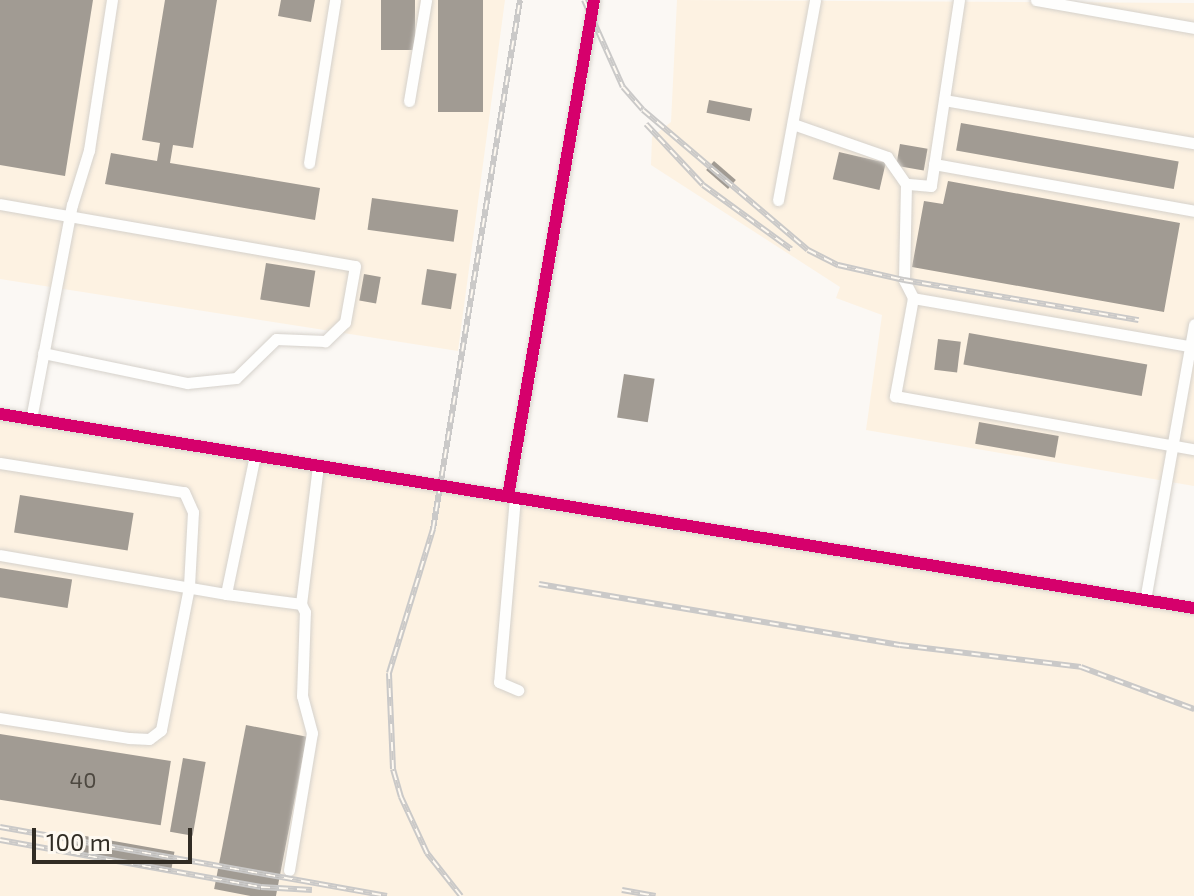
<!DOCTYPE html>
<style>
body{margin:0}
#map{position:relative;width:1194px;height:896px;overflow:hidden;background:#fbf8f4;font-family:"Exo 2",sans-serif}
div>[style]{position:absolute}
.built>*{inset:0;background:#fdf2e2}
.building>*{inset:0;background:#a19b93;transform-origin:0 0}
.roads{filter:drop-shadow(0 0 2px #d5d1cb) drop-shadow(0 0 2px #d5d1cb)}
.minor>*{height:11px;margin:-5.5px;padding:0 5.5px;transform-origin:5.5px;border-radius:5.5px;background:#fefefd}
.rail>*{height:6px;margin-top:-3px;transform-origin:0;background:repeating-linear-gradient(90deg,#fef9f1 0 9px,#cac9c8 0 18px);box-sizing:border-box;border-block:2px solid #cac9c8}
.cycleway>*{height:12px;margin:-6px;padding:0 6px;transform-origin:6px;border-radius:6px;background:#d6006c}
span{translate:-50% -50%;white-space:nowrap;text-align:center;line-height:1.15;-webkit-text-stroke:8px #fef9f1;paint-order:stroke}
.number-label{font-size:22px;color:#4d4840}
.number-label span{-webkit-text-stroke-width:0}
.scale{position:absolute;left:32px;top:828px;width:160px;height:36px;box-sizing:border-box;border:4px solid #312c24;border-top:0;padding-left:10px;font-size:24px;line-height:28px;white-space:nowrap;color:#312c24;-webkit-text-stroke:6px #fef9f1;paint-order:stroke}
</style>
<div id="map">
<div class="built">
<i style="clip-path:polygon(0 0,505px 0,458px 351px,0 279px)"></i>
<i style="clip-path:polygon(677px 0,1194px 3px,1194px 486px,866px 430px,882px 315px,836px 298px,840px 287px,651px 165px,652px 137px,671px 122px)"></i>
<i style="clip-path:polygon(0 415px,1194px 609px,1194px 896px,0 896px)"></i>
</div>
<div class="building">
<i style="clip-path:polygon(0 0,93px 0,65px 176px,0 165px)"></i>
<i style="clip-path:polygon(165px 0,217px 0,193px 148px,173px 145px,170px 163px,320px 188px,315px 220px,105px 184px,111px 153px,157px 161px,160px 143px,142px 140px)"></i>
<i style="clip-path:polygon(281px 0,315px 0,311px 22px,278px 16px)"></i>
<i style="left:381px;top:0;width:34px;height:50px"></i>
<i style="left:438px;top:0;width:45px;height:112px"></i>
<i style="left:709px;top:100px;width:44px;height:13px;rotate:11deg"></i>
<i style="left:961px;top:123px;width:221px;height:28px;rotate:10deg"></i>
<i style="left:900px;top:144px;width:28px;height:22px;rotate:10deg"></i>
<i style="left:839px;top:152px;width:48px;height:28px;rotate:13deg"></i>
<i style="left:714px;top:161px;width:29px;height:12px;rotate:41deg"></i>
<i style="clip-path:polygon(948px 181px,1180px 223px,1164px 312px,912px 267px,924px 201px,943px 204px)"></i>
<i style="left:372px;top:198px;width:87px;height:32px;rotate:8deg"></i>
<i style="left:266px;top:263px;width:50px;height:37px;rotate:9deg"></i>
<i style="left:427px;top:269px;width:30px;height:36px;rotate:9deg"></i>
<i style="left:364px;top:274px;width:17px;height:27px;rotate:10deg"></i>
<i style="left:969px;top:333px;width:181px;height:32px;rotate:10deg"></i>
<i style="left:938px;top:339px;width:23px;height:31px;rotate:7deg"></i>
<i style="left:624px;top:374px;width:31px;height:44px;rotate:9deg"></i>
<i style="left:979px;top:422px;width:81px;height:22px;rotate:10deg"></i>
<i style="left:20px;top:495px;width:115px;height:38px;rotate:9deg"></i>
<i style="left:0;top:568px;width:73px;height:29px;rotate:9deg"></i>
<i style="left:246px;top:725px;width:62px;height:167px;rotate:11deg"></i>
<i style="left:0;top:734px;width:173px;height:65px;rotate:9deg"></i>
<i style="left:183px;top:758px;width:23px;height:75px;rotate:10deg"></i>
<i style="left:74px;top:834px;width:102px;height:21px;rotate:10deg"></i>
</div>
<div class="roads">
<div class="minor">
<i style="left:959px;top:0;width:188px;rotate:98.6deg"></i>
<i style="left:931px;top:186px;width:25px;rotate:-175deg"></i>
<i style="left:906px;top:184px;width:96px;rotate:91.2deg"></i>
<i style="left:904px;top:280px;width:20px;rotate:63deg"></i>
<i style="left:913px;top:298px;width:285px;rotate:9.9deg"></i>
<i style="left:1036px;top:0;width:160px;rotate:10deg"></i>
<i style="left:944px;top:100px;width:254px;rotate:9.8deg"></i>
<i style="left:409px;top:101px;width:102px;rotate:-80.4deg"></i>
<i style="left:793px;top:124px;width:100px;rotate:19.3deg"></i>
<i style="left:887px;top:157px;width:33px;rotate:55deg"></i>
<i style="left:309px;top:163px;width:165px;rotate:-80.9deg"></i>
<i style="left:934px;top:164px;width:264px;rotate:10.2deg"></i>
<i style="left:778px;top:200px;width:203px;rotate:-79.5deg"></i>
<i style="left:0;top:204px;width:360px;rotate:9.9deg"></i>
<i style="left:355px;top:266px;width:57px;rotate:100.1deg"></i>
<i style="left:345px;top:322px;width:28px;rotate:136deg"></i>
<i style="left:325px;top:341px;width:49px;rotate:-177.7deg"></i>
<i style="left:276px;top:339px;width:56px;rotate:135.7deg"></i>
<i style="left:236px;top:378px;width:49px;rotate:174.2deg"></i>
<i style="left:187px;top:383px;width:147px;rotate:-168.2deg"></i>
<i style="left:913px;top:298px;width:100px;rotate:100.4deg"></i>
<i style="left:895px;top:396px;width:304px;rotate:10.1deg"></i>
<i style="left:0;top:414px;width:1210px;rotate:9.23deg"></i>
<i style="left:31px;top:419px;width:218px;rotate:-79.2deg"></i>
<i style="left:72px;top:205px;width:58px;rotate:-72.8deg"></i>
<i style="left:89px;top:150px;width:152px;rotate:-81.3deg"></i>
<i style="left:255px;top:455px;width:142px;rotate:101.8deg"></i>
<i style="left:226px;top:594px;width:76px;rotate:7.6deg"></i>
<i style="left:301px;top:604px;width:140px;rotate:-83deg"></i>
<i style="left:0;top:463px;width:186px;rotate:9deg"></i>
<i style="left:184px;top:492px;width:22px;rotate:66deg"></i>
<i style="left:193px;top:512px;width:75px;rotate:93.1deg"></i>
<i style="left:189px;top:587px;width:146px;rotate:101.1deg"></i>
<i style="left:161px;top:730px;width:15px;rotate:143deg"></i>
<i style="left:149px;top:739px;width:20px;rotate:-177deg"></i>
<i style="left:129px;top:738px;width:131px;rotate:-171.2deg"></i>
<i style="left:508px;top:496px;width:503px;rotate:-80.16deg"></i>
<i style="left:515px;top:497px;width:186px;rotate:94.9deg"></i>
<i style="left:499px;top:682px;width:21px;rotate:23deg"></i>
<i style="left:0;top:555px;width:229px;rotate:9.8deg"></i>
<i style="left:1145px;top:600px;width:280px;rotate:-79.9deg"></i>
<i style="left:289px;top:870px;width:139px;rotate:-80.5deg"></i>
<i style="left:312px;top:733px;width:38px;rotate:-105deg"></i>
<i style="left:302px;top:696px;width:84px;rotate:-88deg"></i>
<i style="left:305px;top:612px;width:9px;rotate:-117deg"></i>
</div>
</div>
<div class="rail">
<i style="left:584px;top:0;width:95px;rotate:65.9deg"></i>
<i style="left:623px;top:87px;width:30px;rotate:49deg"></i>
<i style="left:643px;top:110px;width:216px;rotate:40.3deg"></i>
<i style="left:808px;top:250px;width:34px;rotate:27deg"></i>
<i style="left:838px;top:265px;width:68px;rotate:12.8deg"></i>
<i style="left:904px;top:280px;width:238px;rotate:9.7deg"></i>
<i style="left:646px;top:124px;width:83px;rotate:46.9deg"></i>
<i style="left:703px;top:185px;width:109px;rotate:36deg"></i>
<i style="left:539px;top:584px;width:366px;rotate:9.6deg"></i>
<i style="left:900px;top:645px;width:182px;rotate:6.9deg"></i>
<i style="left:1081px;top:667px;width:121px;rotate:20.4deg"></i>
<i style="left:0;top:827px;width:393px;rotate:10.1deg"></i>
<i style="left:0;top:840px;width:265px;rotate:10.2deg"></i>
<i style="left:261px;top:887px;width:51px;rotate:3.4deg"></i>
<i style="left:622px;top:890px;width:34px;rotate:10deg"></i>
<i style="left:461px;top:896px;width:55px;rotate:-128.3deg"></i>
<i style="left:427px;top:853px;width:62px;rotate:-114.9deg"></i>
<i style="left:401px;top:797px;width:29px;rotate:-106deg"></i>
<i style="left:393px;top:769px;width:96px;rotate:-92.4deg"></i>
<i style="left:389px;top:673px;width:151px;rotate:-73deg"></i>
<i style="left:433px;top:529px;width:536px;rotate:-80.66deg"></i>
</div>
<div class="cycleway">
<i style="left:0;top:414px;width:1210px;rotate:9.23deg"></i>
<i style="left:508px;top:496px;width:503px;rotate:-80.16deg"></i>
</div>
<div class="number-label">
<span style="left:83px;top:780px">40</span>
</div>
<div class="scale">100 m</div>
</div>
